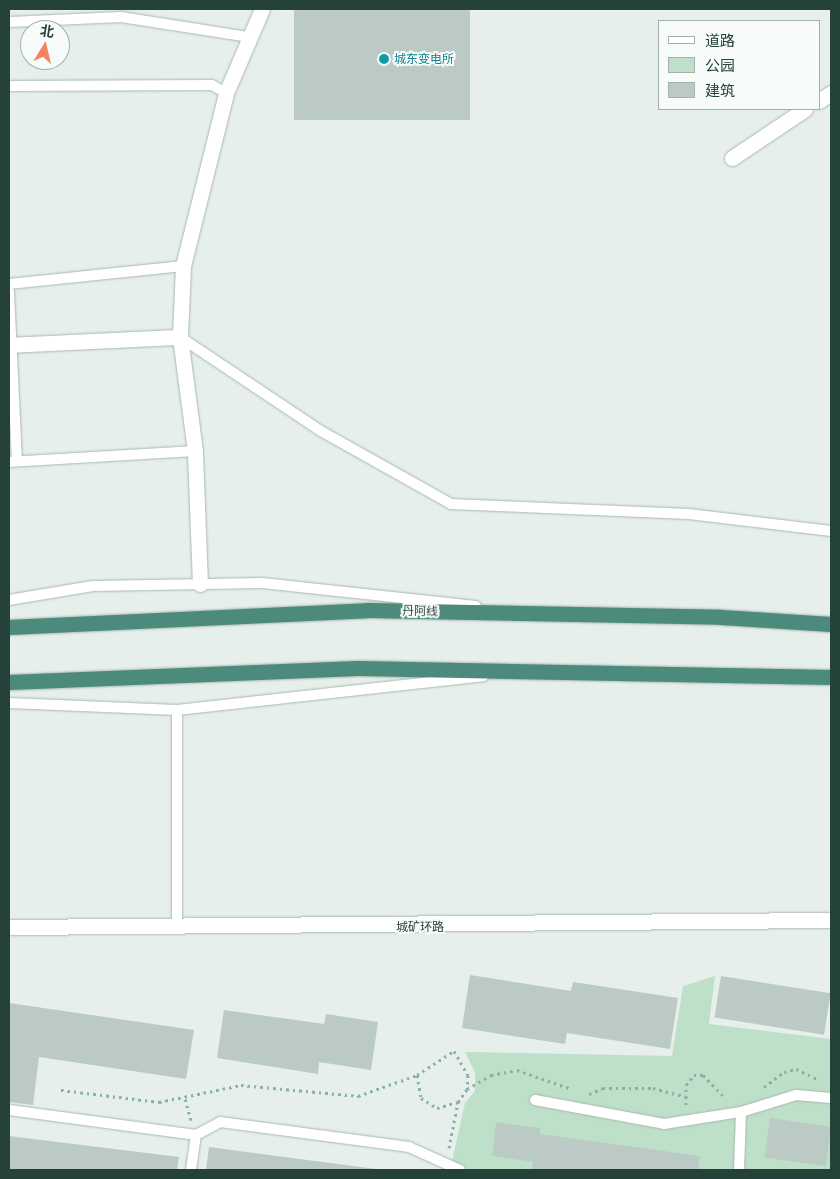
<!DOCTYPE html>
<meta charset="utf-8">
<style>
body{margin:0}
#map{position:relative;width:840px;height:1179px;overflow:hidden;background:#e6efeb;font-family:"PT Sans Narrow","Noto Sans SC",sans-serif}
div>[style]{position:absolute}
.green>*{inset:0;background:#bfe0c8}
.building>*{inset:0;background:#bbcac4;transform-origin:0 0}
.path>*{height:3px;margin-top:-1.5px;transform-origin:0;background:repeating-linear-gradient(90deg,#86b3a5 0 2.5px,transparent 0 6.5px)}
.roads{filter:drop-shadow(0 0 1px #a8b8b2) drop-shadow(0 0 1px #a8b8b2)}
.service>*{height:10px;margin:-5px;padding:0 5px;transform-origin:5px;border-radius:5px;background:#fff}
.minor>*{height:15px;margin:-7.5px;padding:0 7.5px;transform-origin:7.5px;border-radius:7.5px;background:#fff}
.tertiary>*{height:15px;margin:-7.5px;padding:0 7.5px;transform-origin:7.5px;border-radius:7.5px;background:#fff}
.trunk>*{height:15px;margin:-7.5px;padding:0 7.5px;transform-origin:7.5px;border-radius:7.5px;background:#4c8a7c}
.dots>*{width:14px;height:14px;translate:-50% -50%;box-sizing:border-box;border:2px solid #f7fbf9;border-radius:50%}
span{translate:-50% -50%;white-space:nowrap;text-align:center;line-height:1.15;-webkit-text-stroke:4px #f7fbf9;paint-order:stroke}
.culture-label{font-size:12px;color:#0d838f}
.left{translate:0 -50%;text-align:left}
.street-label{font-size:12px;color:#24423a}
.frame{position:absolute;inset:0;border:10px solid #24423a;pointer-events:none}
.legend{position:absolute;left:658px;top:20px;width:162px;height:90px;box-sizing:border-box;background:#f7fbf9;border:1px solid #a3b1ad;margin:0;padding:6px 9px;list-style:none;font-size:15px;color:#24423a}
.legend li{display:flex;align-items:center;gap:10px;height:25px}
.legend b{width:25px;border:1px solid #a3b1ad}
.north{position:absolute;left:20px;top:20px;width:50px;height:50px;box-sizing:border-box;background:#f7fbf9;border:1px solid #a3b1ad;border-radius:50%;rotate:9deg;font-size:14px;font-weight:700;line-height:20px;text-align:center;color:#24423a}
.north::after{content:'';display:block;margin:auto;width:18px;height:22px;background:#f4845f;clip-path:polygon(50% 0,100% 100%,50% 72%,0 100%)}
</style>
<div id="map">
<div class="green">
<i style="clip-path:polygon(715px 976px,709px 1024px,831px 1039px,831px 1170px,450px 1170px,465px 1103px,475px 1091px,475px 1072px,465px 1052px,672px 1056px,683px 986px)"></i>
</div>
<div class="building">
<i style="left:294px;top:9px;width:176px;height:111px"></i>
<i style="clip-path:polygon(470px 975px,571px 991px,573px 982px,678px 998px,670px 1049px,567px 1033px,565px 1044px,462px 1028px)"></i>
<i style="left:721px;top:976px;width:111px;height:42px;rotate:9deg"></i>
<i style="clip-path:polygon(9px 1003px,194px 1030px,186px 1079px,39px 1057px,33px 1105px,9px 1102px)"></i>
<i style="clip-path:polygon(224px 1010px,324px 1024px,326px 1014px,378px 1022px,371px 1070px,319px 1062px,318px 1074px,217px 1058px)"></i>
<i style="left:770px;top:1118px;width:62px;height:40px;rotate:8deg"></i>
<i style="clip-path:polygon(496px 1122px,540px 1128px,540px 1134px,700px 1156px,698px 1170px,532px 1170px,533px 1162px,492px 1156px)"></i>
<i style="clip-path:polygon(9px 1136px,179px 1157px,177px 1170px,9px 1170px)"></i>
<i style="clip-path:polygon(209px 1147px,376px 1169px,376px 1170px,206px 1170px)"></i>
</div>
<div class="path">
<i style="left:417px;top:1075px;width:23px;rotate:80deg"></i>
<i style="left:421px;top:1098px;width:19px;rotate:32deg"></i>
<i style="left:437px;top:1108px;width:22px;rotate:-16deg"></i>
<i style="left:458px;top:1102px;width:16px;rotate:-55deg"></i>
<i style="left:467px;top:1089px;width:28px;rotate:-30deg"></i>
<i style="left:491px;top:1075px;width:26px;rotate:-11deg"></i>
<i style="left:517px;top:1070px;width:58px;rotate:19.1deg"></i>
<i style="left:764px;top:1087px;width:25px;rotate:-37deg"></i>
<i style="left:784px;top:1072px;width:12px;rotate:-14deg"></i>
<i style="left:796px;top:1069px;width:26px;rotate:25deg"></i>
<i style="left:61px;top:1090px;width:99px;rotate:7deg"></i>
<i style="left:159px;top:1102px;width:84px;rotate:-11.7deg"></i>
<i style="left:241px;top:1085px;width:118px;rotate:5.4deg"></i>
<i style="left:358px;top:1096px;width:63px;rotate:-19.6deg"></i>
<i style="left:417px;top:1075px;width:44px;rotate:-33deg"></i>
<i style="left:454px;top:1051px;width:28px;rotate:60deg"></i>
<i style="left:468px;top:1075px;width:14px;rotate:94deg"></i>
<i style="left:589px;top:1094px;width:15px;rotate:-23deg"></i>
<i style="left:603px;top:1088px;width:50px"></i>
<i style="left:653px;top:1088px;width:34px;rotate:15deg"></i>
<i style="left:185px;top:1099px;width:22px;rotate:74deg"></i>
<i style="left:686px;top:1105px;width:20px;rotate:-90deg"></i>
<i style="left:686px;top:1085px;width:13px;rotate:-51deg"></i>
<i style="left:694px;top:1075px;width:9px"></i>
<i style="left:703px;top:1075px;width:30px;rotate:46deg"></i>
<i style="left:449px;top:1148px;width:47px;rotate:-78.9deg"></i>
</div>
<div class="roads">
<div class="service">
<i style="left:9px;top:22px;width:112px;rotate:-2.6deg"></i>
<i style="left:121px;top:17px;width:130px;rotate:8.9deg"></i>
<i style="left:9px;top:86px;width:203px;rotate:-0.3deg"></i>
<i style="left:212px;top:85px;width:16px;rotate:30deg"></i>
<i style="left:9px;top:284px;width:175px;rotate:-5.9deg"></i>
<i style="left:9px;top:292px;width:169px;rotate:87.3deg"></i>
<i style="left:180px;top:337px;width:169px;rotate:33.7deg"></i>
<i style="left:321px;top:431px;width:149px;rotate:29.3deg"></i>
<i style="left:451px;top:504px;width:238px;rotate:2.4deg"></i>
<i style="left:689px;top:514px;width:143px;rotate:6.8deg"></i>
<i style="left:9px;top:462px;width:186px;rotate:-3.4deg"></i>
<i style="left:9px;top:600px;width:85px;rotate:-9.5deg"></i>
<i style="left:93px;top:586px;width:169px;rotate:-1deg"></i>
<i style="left:262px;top:583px;width:215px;rotate:6.1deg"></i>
<i style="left:9px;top:703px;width:168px;rotate:2.4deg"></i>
<i style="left:177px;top:710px;width:308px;rotate:-6.3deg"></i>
<i style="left:177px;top:710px;width:217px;rotate:90deg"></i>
<i style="left:535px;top:1100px;width:131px;rotate:10.5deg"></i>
<i style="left:664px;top:1124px;width:78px;rotate:-8.9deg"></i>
<i style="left:741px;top:1112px;width:58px;rotate:-17.2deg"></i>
<i style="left:796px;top:1095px;width:35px;rotate:5deg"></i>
<i style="left:9px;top:1110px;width:189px;rotate:7.6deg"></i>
<i style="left:196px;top:1135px;width:27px;rotate:-28deg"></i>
<i style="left:220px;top:1122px;width:191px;rotate:7.5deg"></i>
<i style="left:409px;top:1147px;width:56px;rotate:24.3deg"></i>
<i style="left:191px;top:1170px;width:35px;rotate:-82deg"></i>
<i style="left:739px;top:1170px;width:58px;rotate:-88deg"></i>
</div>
<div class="minor">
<i style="left:819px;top:101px;width:14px;rotate:-34deg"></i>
<i style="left:732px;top:158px;width:88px;rotate:-33.9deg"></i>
<i style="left:9px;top:345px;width:171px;rotate:-2.7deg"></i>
<i style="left:200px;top:584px;width:133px;rotate:-92.2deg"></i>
<i style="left:195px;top:451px;width:115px;rotate:-97.5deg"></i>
<i style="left:180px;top:337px;width:71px;rotate:-87.6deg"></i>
<i style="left:183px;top:266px;width:178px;rotate:-76deg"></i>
<i style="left:226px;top:93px;width:91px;rotate:-66.8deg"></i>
</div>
<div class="tertiary">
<i style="left:9px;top:927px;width:822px;rotate:-0.49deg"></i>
</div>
<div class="trunk">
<i style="left:9px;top:627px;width:358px;rotate:-2.7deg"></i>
<i style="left:367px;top:610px;width:354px;rotate:1.1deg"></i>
<i style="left:721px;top:617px;width:110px;rotate:3.6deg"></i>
<i style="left:9px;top:682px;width:349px;rotate:-2.3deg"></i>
<i style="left:358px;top:668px;width:473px;rotate:1.1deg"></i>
</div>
</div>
<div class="dots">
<i style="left:384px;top:59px;background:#0f9aa8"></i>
</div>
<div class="culture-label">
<span class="left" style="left:394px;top:59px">城东变电所</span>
</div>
<div class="street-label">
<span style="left:420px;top:611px;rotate:1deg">丹阿线</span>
<span style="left:420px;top:927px">城矿环路</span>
</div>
<div class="frame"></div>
<ul class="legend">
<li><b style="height:6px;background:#fff"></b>道路</li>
<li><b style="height:14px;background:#bfe0c8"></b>公园</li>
<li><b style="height:14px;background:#bbcac4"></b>建筑</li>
</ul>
<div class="north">北</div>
</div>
